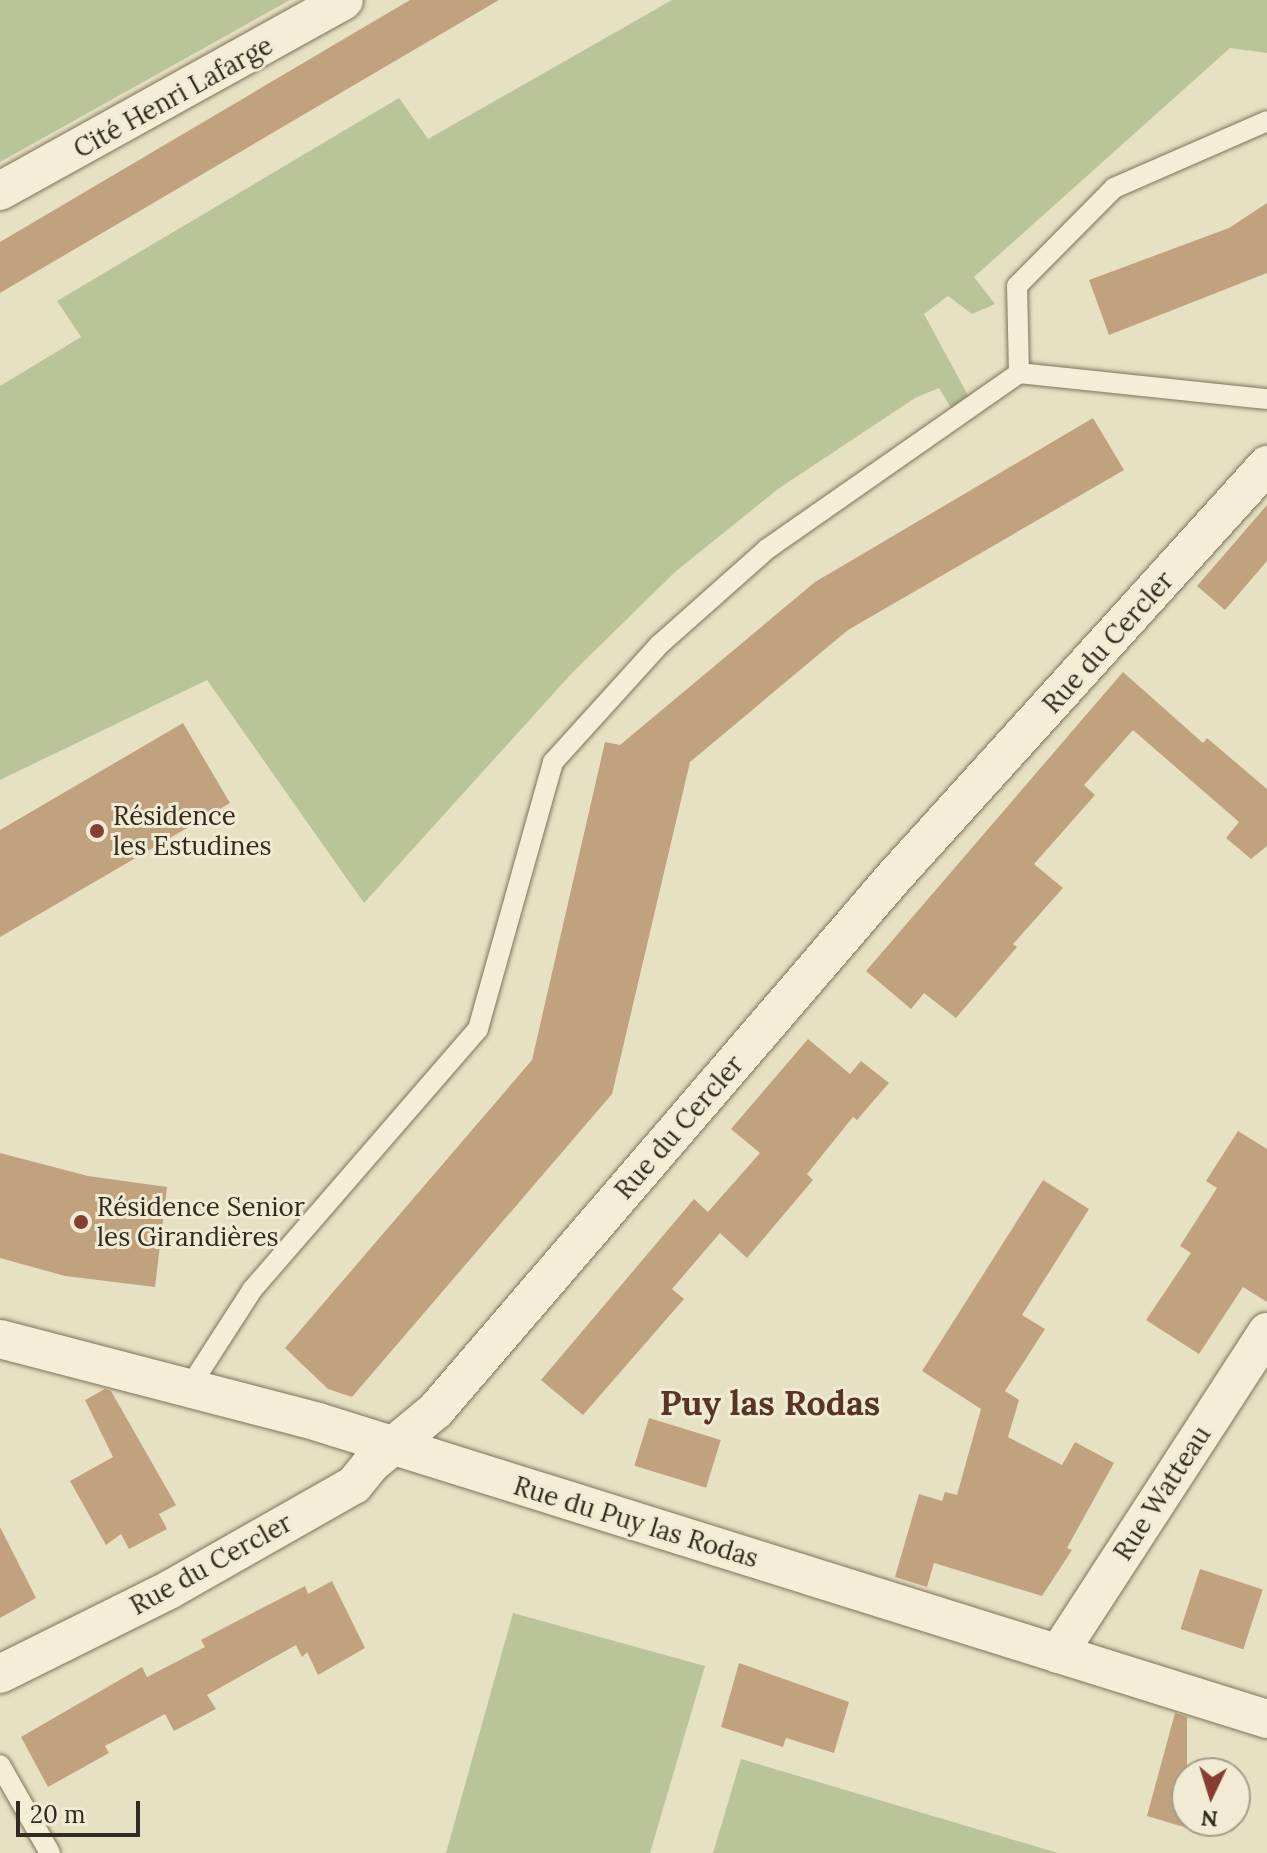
<!DOCTYPE html>
<meta charset="utf-8">
<style>
body{margin:0}
#map{position:relative;width:1267px;height:1853px;overflow:hidden;background:#e7e1c3;font-family:Lora,serif}
div>[style]{position:absolute}
.green>*{inset:0;background:#bac499}
.building>*{inset:0;background:#c1a27e;transform-origin:0 0}
.roads{filter:drop-shadow(0 0 2px #7f735c) drop-shadow(0 0 2px #7f735c)}
.service>*{height:20px;margin:-10px;padding:0 10px;transform-origin:10px;border-radius:10px;background:#f3eed5}
.minor>*{height:38px;margin:-19px;padding:0 19px;transform-origin:19px;border-radius:19px;background:#f3eed5}
.dots>*{width:22px;height:22px;translate:-50% -50%;box-sizing:border-box;border:4px solid #f0ebd2;border-radius:50%}
span{translate:-50% -50%;white-space:nowrap;text-align:center;line-height:1.15;-webkit-text-stroke:6px #f0ebd2;paint-order:stroke}
.street-label{font-size:26px;color:#312a1e}
.poi-label{font-size:26px;color:#312a1e}
.left{translate:0 -50%;text-align:left}
.district-label{font-size:34px;color:#583524;font-weight:700}
.north{position:absolute;left:1171px;top:1757px;width:80px;height:80px;box-sizing:border-box;background:#f0ebd2;border:2px solid #a49e8a;border-radius:50%;rotate:184deg;font-size:22px;font-weight:700;line-height:32px;text-align:center;color:#312a1e}
.north::after{content:'';display:block;margin:auto;width:28px;height:36px;background:#863e34;clip-path:polygon(50% 0,100% 100%,50% 72%,0 100%)}
.scale{position:absolute;left:16px;top:1801px;width:124px;height:36px;box-sizing:border-box;border:4px solid #312a1e;border-top:0;padding-left:10px;font-size:24px;line-height:28px;white-space:nowrap;color:#312a1e;-webkit-text-stroke:6px #f0ebd2;paint-order:stroke}
</style>
<div id="map">
<div class="green">
<i style="clip-path:polygon(0 0,290px 0,0 162px)"></i>
<i style="clip-path:polygon(672px 0,1267px 0,1267px 53px,1230px 48px,974px 277px,995px 304px,972px 314px,948px 296px,924px 314px,970px 399px,953px 411px,939px 388px,915px 398px,778px 489px,675px 572px,572px 673px,364px 903px,207px 680px,0 780px,0 386px,81px 337px,57px 301px,399px 98px,428px 139px)"></i>
<i style="clip-path:polygon(513px 1613px,705px 1666px,650px 1853px,446px 1853px)"></i>
<i style="clip-path:polygon(741px 1759px,1058px 1853px,713px 1853px)"></i>
</div>
<div class="building">
<i style="clip-path:polygon(410px 0,499px 0,0 293px,0 242px)"></i>
<i style="clip-path:polygon(1267px 203px,1267px 273px,1109px 335px,1089px 280px,1229px 228px)"></i>
<i style="clip-path:polygon(1093px 418px,1124px 470px,848px 630px,690px 762px,612px 1094px,352px 1397px,328px 1389px,285px 1348px,532px 1060px,605px 742px,620px 745px,815px 582px)"></i>
<i style="clip-path:polygon(1267px 505px,1267px 561px,1225px 610px,1197px 586px)"></i>
<i style="clip-path:polygon(1123px 672px,1203px 743px,1207px 738px,1267px 789px,1267px 846px,1251px 859px,1226px 838px,1239px 822px,1133px 730px,1084px 785px,1095px 795px,1034px 864px,1063px 888px,1013px 944px,1017px 947px,956px 1018px,924px 993px,911px 1009px,866px 971px)"></i>
<i style="clip-path:polygon(183px 723px,230px 803px,0 937px,0 830px)"></i>
<i style="clip-path:polygon(808px 1039px,850px 1074px,861px 1061px,889px 1083px,857px 1120px,853px 1117px,807px 1174px,813px 1180px,747px 1258px,720px 1233px,672px 1289px,684px 1299px,583px 1415px,541px 1380px,694px 1199px,708px 1212px,760px 1153px,731px 1129px)"></i>
<i style="clip-path:polygon(1238px 1131px,1267px 1149px,1267px 1302px,1243px 1287px,1199px 1354px,1146px 1320px,1191px 1253px,1180px 1246px,1217px 1188px,1206px 1181px)"></i>
<i style="clip-path:polygon(0 1153px,88px 1176px,167px 1187px,155px 1287px,65px 1276px,0 1258px)"></i>
<i style="clip-path:polygon(1043px 1180px,1089px 1209px,1022px 1315px,1045px 1329px,1005px 1391px,1019px 1400px,1008px 1437px,1062px 1465px,1075px 1442px,1114px 1463px,1067px 1548px,1072px 1550px,1042px 1596px,934px 1563px,927px 1587px,895px 1577px,919px 1494px,942px 1501px,945px 1492px,957px 1495px,981px 1409px,922px 1371px)"></i>
<i style="clip-path:polygon(105px 1389px,111px 1391px,176px 1505px,159px 1514px,167px 1529px,129px 1549px,121px 1534px,106px 1545px,70px 1481px,113px 1457px,85px 1400px)"></i>
<i style="left:649px;top:1418px;width:75px;height:50px;rotate:17deg"></i>
<i style="clip-path:polygon(0 1527px,36px 1598px,0 1618px)"></i>
<i style="left:1200px;top:1569px;width:66px;height:63px;rotate:18deg"></i>
<i style="clip-path:polygon(332px 1581px,365px 1648px,318px 1675px,307px 1652px,302px 1657px,296px 1645px,207px 1695px,216px 1709px,174px 1731px,165px 1714px,105px 1746px,109px 1753px,48px 1787px,21px 1737px,142px 1667px,147px 1677px,205px 1647px,201px 1640px,239px 1620px,305px 1586px,308px 1594px)"></i>
<i style="clip-path:polygon(739px 1663px,849px 1702px,834px 1753px,786px 1738px,783px 1747px,721px 1727px)"></i>
<i style="clip-path:polygon(1175px 1713px,1187px 1717px,1187px 1828px,1147px 1816px)"></i>
</div>
<div class="roads">
<div class="service">
<i style="left:1019px;top:373px;width:249px;rotate:6deg"></i>
<i style="left:187px;top:1391px;width:120px;rotate:-57.2deg"></i>
<i style="left:252px;top:1290px;width:345px;rotate:-49.1deg"></i>
<i style="left:478px;top:1029px;width:277px;rotate:-74.3deg"></i>
<i style="left:553px;top:762px;width:158px;rotate:-47.8deg"></i>
<i style="left:659px;top:645px;width:144px;rotate:-41.6deg"></i>
<i style="left:767px;top:549px;width:307px;rotate:-34.9deg"></i>
<i style="left:1019px;top:373px;width:87px;rotate:-91.3deg"></i>
<i style="left:1017px;top:286px;width:138px;rotate:-45.3deg"></i>
<i style="left:1114px;top:188px;width:167px;rotate:-23.6deg"></i>
<i style="left:0;top:1765px;width:101px;rotate:60.4deg"></i>
</div>
<div class="minor">
<i style="left:0;top:191px;width:393px;rotate:-29deg"></i>
<i style="left:0;top:1339px;width:329px;rotate:14.6deg"></i>
<i style="left:318px;top:1422px;width:994px;rotate:17.38deg"></i>
<i style="left:1058px;top:1654px;width:384px;rotate:-57deg"></i>
<i style="left:0;top:1674px;width:189px;rotate:-26.4deg"></i>
<i style="left:169px;top:1590px;width:213px;rotate:-29.6deg"></i>
<i style="left:354px;top:1485px;width:27px;rotate:-51deg"></i>
<i style="left:371px;top:1464px;width:85px;rotate:-39.7deg"></i>
<i style="left:436px;top:1410px;width:703px;rotate:-49.33deg"></i>
<i style="left:894px;top:877px;width:556px;rotate:-47.84deg"></i>
</div>
</div>
<div class="dots">
<i style="left:97px;top:831px;background:#863e34"></i>
<i style="left:81px;top:1222px;background:#863e34"></i>
</div>
<div class="street-label">
<span style="left:173px;top:97px;rotate:-29deg">Cité Henri Lafarge</span>
<span style="left:1108px;top:642px;rotate:-48deg">Rue du Cercler</span>
<span style="left:679px;top:1127px;rotate:-49deg">Rue du Cercler</span>
<span style="left:1162px;top:1493px;rotate:-57deg">Rue Watteau</span>
<span style="left:636px;top:1522px;rotate:17deg">Rue du Puy las Rodas</span>
<span style="left:211px;top:1564px;rotate:-29deg">Rue du Cercler</span>
</div>
<div class="poi-label">
<span class="left" style="left:113px;top:831px">Résidence<br>les Estudines</span>
<span class="left" style="left:97px;top:1222px">Résidence Senior<br>les Girandières</span>
</div>
<div class="district-label">
<span style="left:770px;top:1403px">Puy las Rodas</span>
</div>
<div class="north">N</div>
<div class="scale">20 m</div>
</div>
